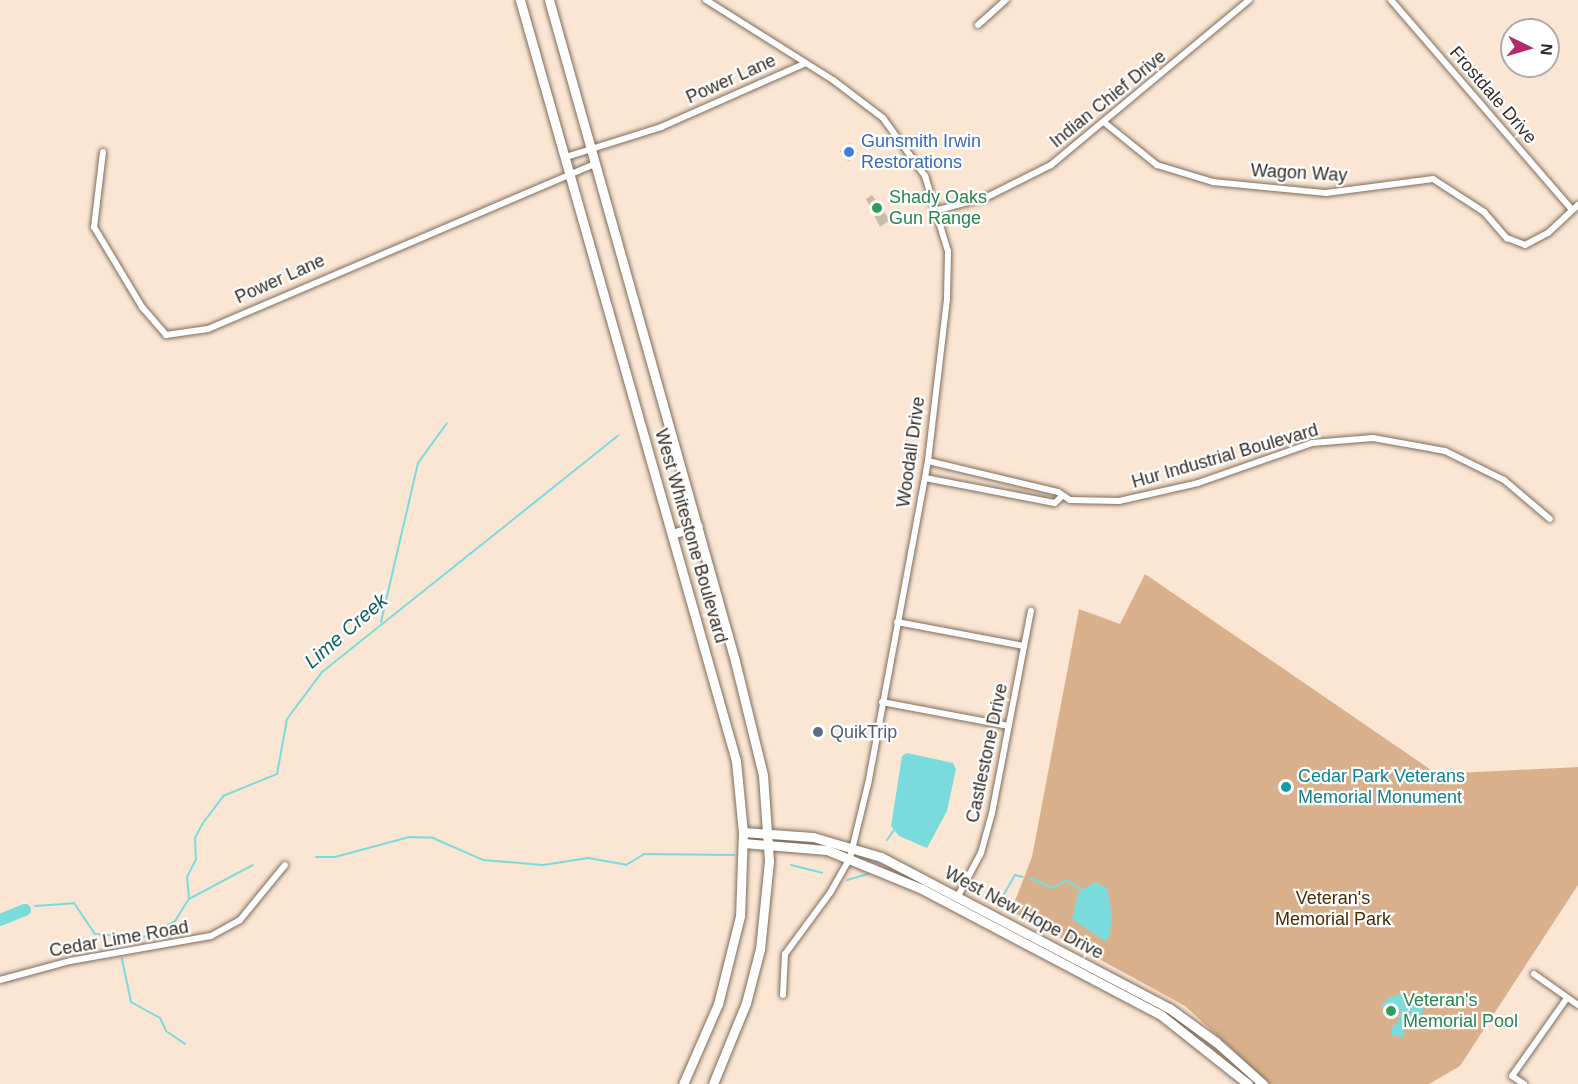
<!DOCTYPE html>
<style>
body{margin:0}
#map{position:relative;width:1578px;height:1084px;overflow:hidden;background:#fbe6d3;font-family:Helvetica,sans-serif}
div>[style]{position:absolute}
.green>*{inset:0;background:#d8b18c}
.water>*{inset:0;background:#7adbdd}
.stream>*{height:2px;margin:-1px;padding:0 1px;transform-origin:1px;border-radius:1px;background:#7adbdd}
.river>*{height:12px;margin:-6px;padding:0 6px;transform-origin:6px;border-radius:6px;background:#7adbdd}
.building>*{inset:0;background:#cdb9a7;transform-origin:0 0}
.roads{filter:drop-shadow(0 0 2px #7e6c5b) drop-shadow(0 0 2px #7e6c5b)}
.minor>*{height:6px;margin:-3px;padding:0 3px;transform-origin:3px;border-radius:3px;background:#fff}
.secondary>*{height:9px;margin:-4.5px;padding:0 4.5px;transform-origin:4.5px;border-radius:4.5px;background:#fff}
.dots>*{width:16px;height:16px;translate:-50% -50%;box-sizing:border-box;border:3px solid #fff;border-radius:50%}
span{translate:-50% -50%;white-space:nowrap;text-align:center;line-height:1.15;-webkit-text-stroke:4.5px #fff;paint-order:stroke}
.street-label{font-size:18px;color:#342c25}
.shop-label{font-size:18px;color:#366cbe}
.left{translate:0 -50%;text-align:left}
.leisure-label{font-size:18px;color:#27864d}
.service-label{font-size:18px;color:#4e5e75}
.culture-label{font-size:18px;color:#0d838f}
.park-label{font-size:18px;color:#4d2b00}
.water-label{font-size:20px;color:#0d6163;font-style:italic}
.north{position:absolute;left:1500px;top:18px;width:60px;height:60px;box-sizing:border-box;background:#fff;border:2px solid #aeaba8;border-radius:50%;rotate:95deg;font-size:16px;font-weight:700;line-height:24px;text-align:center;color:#342c25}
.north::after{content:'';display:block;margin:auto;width:21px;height:27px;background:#b32a69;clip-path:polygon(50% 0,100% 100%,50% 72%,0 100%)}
</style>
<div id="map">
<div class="green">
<i style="clip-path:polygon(1145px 574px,1437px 774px,1578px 767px,1578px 885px,1460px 1066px,1429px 1084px,1270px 1084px,1185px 1006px,1011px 911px,1032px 857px,1079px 609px,1120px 624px)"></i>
</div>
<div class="water">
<i style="clip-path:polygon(907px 753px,953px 763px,956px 769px,947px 811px,927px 848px,899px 836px,891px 826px,902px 756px)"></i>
<i style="clip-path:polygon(1095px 882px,1107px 888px,1112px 916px,1110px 936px,1105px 941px,1072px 919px,1078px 893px)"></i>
<i style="clip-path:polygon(1399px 994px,1406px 995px,1407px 1006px,1424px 1001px,1421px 1024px,1405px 1020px,1403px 1037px,1391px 1035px,1393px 1024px,1398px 1025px,1399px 1014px,1415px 1013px,1381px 1008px,1387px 999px)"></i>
</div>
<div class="stream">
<i style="left:381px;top:622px;width:163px;rotate:-76.9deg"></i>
<i style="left:418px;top:463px;width:49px;rotate:-54.1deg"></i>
<i style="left:887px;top:840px;width:12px;rotate:-55deg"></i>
<i style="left:316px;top:857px;width:19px"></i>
<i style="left:335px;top:857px;width:77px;rotate:-15.1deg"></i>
<i style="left:409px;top:837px;width:24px;rotate:2deg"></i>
<i style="left:433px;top:838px;width:55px;rotate:23.7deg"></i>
<i style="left:483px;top:860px;width:60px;rotate:4.8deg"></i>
<i style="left:543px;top:865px;width:46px;rotate:-8.8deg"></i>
<i style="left:588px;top:858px;width:39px;rotate:10deg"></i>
<i style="left:626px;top:865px;width:21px;rotate:-31deg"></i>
<i style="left:644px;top:854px;width:90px;rotate:0.6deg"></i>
<i style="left:791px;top:865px;width:32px;rotate:14deg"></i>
<i style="left:1030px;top:878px;width:24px;rotate:24deg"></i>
<i style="left:1052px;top:888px;width:17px;rotate:-28deg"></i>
<i style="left:1067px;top:880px;width:18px;rotate:34deg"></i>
<i style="left:847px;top:880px;width:22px;rotate:-16deg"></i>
<i style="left:1004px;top:894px;width:22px;rotate:-60deg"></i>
<i style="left:1015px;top:875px;width:8px;rotate:14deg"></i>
<i style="left:189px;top:899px;width:72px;rotate:-28deg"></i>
<i style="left:35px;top:906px;width:39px;rotate:-4deg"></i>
<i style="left:74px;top:903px;width:37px;rotate:56deg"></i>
<i style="left:95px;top:934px;width:24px;rotate:5deg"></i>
<i style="left:113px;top:937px;width:12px;rotate:66deg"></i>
<i style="left:131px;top:937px;width:11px;rotate:5deg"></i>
<i style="left:142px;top:938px;width:37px;rotate:-27deg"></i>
<i style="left:175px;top:921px;width:26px;rotate:-58deg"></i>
<i style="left:189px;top:899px;width:22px;rotate:-95deg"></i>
<i style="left:187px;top:877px;width:20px;rotate:-63deg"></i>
<i style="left:196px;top:859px;width:21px;rotate:-93deg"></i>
<i style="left:195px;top:838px;width:17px;rotate:-62deg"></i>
<i style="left:203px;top:823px;width:34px;rotate:-53deg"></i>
<i style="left:223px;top:796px;width:58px;rotate:-22.2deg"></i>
<i style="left:277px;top:774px;width:56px;rotate:-79.7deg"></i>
<i style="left:287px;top:719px;width:59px;rotate:-53.3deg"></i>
<i style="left:322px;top:672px;width:379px;rotate:-38.6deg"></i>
<i style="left:122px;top:959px;width:44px;rotate:78.2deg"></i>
<i style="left:131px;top:1002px;width:33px;rotate:29deg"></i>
<i style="left:160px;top:1018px;width:14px;rotate:65deg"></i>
<i style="left:166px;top:1031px;width:23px;rotate:34deg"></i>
</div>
<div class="river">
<i style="left:0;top:920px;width:27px;rotate:-22deg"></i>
</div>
<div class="building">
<i style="left:850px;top:143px;width:13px;height:13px;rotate:51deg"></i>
<i style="clip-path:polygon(872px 195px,890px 220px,880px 227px,866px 199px)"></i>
</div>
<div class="roads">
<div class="minor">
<i style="left:706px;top:0;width:150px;rotate:32.2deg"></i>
<i style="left:833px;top:80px;width:63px;rotate:37.2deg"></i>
<i style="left:883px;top:118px;width:72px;rotate:54.1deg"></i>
<i style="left:925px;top:176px;width:78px;rotate:73deg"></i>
<i style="left:948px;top:251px;width:48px;rotate:91.2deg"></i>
<i style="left:947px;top:299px;width:163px;rotate:96.7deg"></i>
<i style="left:928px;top:461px;width:329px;rotate:100.5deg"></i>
<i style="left:868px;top:784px;width:76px;rotate:103.7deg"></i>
<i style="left:850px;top:858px;width:40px;rotate:119.7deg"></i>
<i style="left:830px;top:893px;width:76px;rotate:126.4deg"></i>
<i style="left:785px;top:954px;width:41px;rotate:92.8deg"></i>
<i style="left:1391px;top:0;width:277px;rotate:49.2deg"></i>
<i style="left:978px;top:25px;width:38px;rotate:-42deg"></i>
<i style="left:1105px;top:123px;width:67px;rotate:38.9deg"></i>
<i style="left:1157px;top:165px;width:59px;rotate:16.9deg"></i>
<i style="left:1213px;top:182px;width:114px;rotate:5.6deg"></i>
<i style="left:1326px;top:193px;width:108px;rotate:-7.5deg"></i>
<i style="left:1433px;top:179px;width:61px;rotate:32.9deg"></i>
<i style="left:1484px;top:212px;width:35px;rotate:49deg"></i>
<i style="left:1507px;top:238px;width:19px;rotate:21deg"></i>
<i style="left:1525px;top:245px;width:26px;rotate:-28deg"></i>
<i style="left:1548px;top:233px;width:41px;rotate:-43deg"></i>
<i style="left:103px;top:152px;width:76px;rotate:96.8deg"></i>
<i style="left:94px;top:227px;width:93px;rotate:59deg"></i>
<i style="left:142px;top:307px;width:37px;rotate:49deg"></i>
<i style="left:166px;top:335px;width:42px;rotate:-8.1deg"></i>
<i style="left:208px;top:329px;width:421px;rotate:-23.1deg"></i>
<i style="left:566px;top:157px;width:100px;rotate:-17.5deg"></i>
<i style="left:661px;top:127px;width:158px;rotate:-23.8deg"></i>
<i style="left:938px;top:210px;width:51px;rotate:-14.9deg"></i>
<i style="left:987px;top:197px;width:72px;rotate:-26.6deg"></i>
<i style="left:1051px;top:165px;width:258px;rotate:-39.8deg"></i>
<i style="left:928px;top:461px;width:134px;rotate:13.4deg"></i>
<i style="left:1058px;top:492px;width:14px;rotate:34deg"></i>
<i style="left:1070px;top:500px;width:49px;rotate:1.2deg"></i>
<i style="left:1119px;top:501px;width:81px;rotate:-12.8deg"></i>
<i style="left:1198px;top:483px;width:121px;rotate:-19.3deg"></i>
<i style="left:1312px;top:443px;width:61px;rotate:-4.7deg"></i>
<i style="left:1373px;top:438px;width:73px;rotate:10.2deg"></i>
<i style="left:1445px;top:451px;width:66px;rotate:26.2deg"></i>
<i style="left:1504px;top:480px;width:60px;rotate:40.3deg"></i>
<i style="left:925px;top:478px;width:132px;rotate:10.9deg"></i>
<i style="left:1055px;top:503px;width:8px;rotate:-45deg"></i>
<i style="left:897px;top:622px;width:129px;rotate:10.7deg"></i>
<i style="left:882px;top:702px;width:129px;rotate:10.7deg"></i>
<i style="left:958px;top:896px;width:49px;rotate:-61.9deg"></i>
<i style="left:981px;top:853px;width:41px;rotate:-74.6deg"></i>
<i style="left:992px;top:813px;width:206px;rotate:-79.1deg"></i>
<i style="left:1534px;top:974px;width:54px;rotate:35.2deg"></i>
<i style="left:0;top:980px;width:73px;rotate:-15.2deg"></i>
<i style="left:70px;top:961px;width:143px;rotate:-10.1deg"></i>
<i style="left:211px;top:936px;width:33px;rotate:-29deg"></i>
<i style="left:240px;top:920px;width:71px;rotate:-50.7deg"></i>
<i style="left:1524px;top:1084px;width:14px;rotate:-146deg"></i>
<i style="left:1512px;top:1076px;width:95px;rotate:-54.8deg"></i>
</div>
<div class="secondary">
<i style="left:520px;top:0;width:791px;rotate:74.15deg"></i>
<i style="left:736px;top:761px;width:71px;rotate:84.4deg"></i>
<i style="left:743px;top:832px;width:84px;rotate:92deg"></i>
<i style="left:740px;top:916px;width:91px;rotate:104deg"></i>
<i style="left:718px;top:1004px;width:87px;rotate:113.6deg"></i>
<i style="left:549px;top:0;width:687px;rotate:74.28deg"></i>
<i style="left:735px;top:661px;width:117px;rotate:76.2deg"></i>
<i style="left:763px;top:775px;width:86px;rotate:86deg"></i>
<i style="left:769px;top:861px;width:88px;rotate:95.8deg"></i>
<i style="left:760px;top:949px;width:56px;rotate:104.5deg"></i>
<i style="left:746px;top:1003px;width:87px;rotate:112.2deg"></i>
<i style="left:672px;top:534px;width:27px;rotate:-17deg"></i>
<i style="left:743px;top:832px;width:70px;rotate:4.1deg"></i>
<i style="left:813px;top:837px;width:71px;rotate:16.4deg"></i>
<i style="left:881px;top:857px;width:325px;rotate:27.7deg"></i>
<i style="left:1169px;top:1008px;width:58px;rotate:35.9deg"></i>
<i style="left:1216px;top:1042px;width:63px;rotate:41.8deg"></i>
<i style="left:743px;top:843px;width:84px;rotate:4.8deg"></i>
<i style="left:827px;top:850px;width:103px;rotate:22.3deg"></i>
<i style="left:922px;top:889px;width:270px;rotate:27.8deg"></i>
<i style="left:1161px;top:1015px;width:111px;rotate:38.4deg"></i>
</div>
</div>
<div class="dots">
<i style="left:849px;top:152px;background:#3f7fe0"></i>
<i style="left:877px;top:208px;background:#2e9e5b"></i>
<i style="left:818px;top:732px;background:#5c6f8a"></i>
<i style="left:1286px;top:787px;background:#0f9aa8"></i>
<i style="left:1391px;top:1011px;background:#2e9e5b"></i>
</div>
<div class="street-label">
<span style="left:731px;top:79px;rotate:-24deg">Power Lane</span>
<span style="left:1493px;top:95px;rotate:49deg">Frostdale Drive</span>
<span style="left:1108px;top:99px;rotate:-39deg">Indian Chief Drive</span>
<span style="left:1299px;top:173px;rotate:3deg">Wagon Way</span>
<span style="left:280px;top:279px;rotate:-24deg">Power Lane</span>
<span style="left:911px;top:452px;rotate:-82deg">Woodall Drive</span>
<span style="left:1225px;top:456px;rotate:-16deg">Hur Industrial Boulevard</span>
<span style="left:691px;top:536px;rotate:74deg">West Whitestone Boulevard</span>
<span style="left:987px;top:753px;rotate:-78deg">Castlestone Drive</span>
<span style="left:1024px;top:913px;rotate:28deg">West New Hope Drive</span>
<span style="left:119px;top:939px;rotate:-10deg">Cedar Lime Road</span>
</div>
<div class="shop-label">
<span class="left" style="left:861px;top:152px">Gunsmith Irwin<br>Restorations</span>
</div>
<div class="leisure-label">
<span class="left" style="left:889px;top:208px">Shady Oaks<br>Gun Range</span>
<span class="left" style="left:1403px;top:1011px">Veteran's<br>Memorial Pool</span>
</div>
<div class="service-label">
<span class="left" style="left:830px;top:732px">QuikTrip</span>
</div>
<div class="culture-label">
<span class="left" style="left:1298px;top:787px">Cedar Park Veterans<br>Memorial Monument</span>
</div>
<div class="park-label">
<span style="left:1333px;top:909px">Veteran's<br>Memorial Park</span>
</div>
<div class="water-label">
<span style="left:346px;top:631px;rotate:-41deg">Lime Creek</span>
</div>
<div class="north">N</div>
</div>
